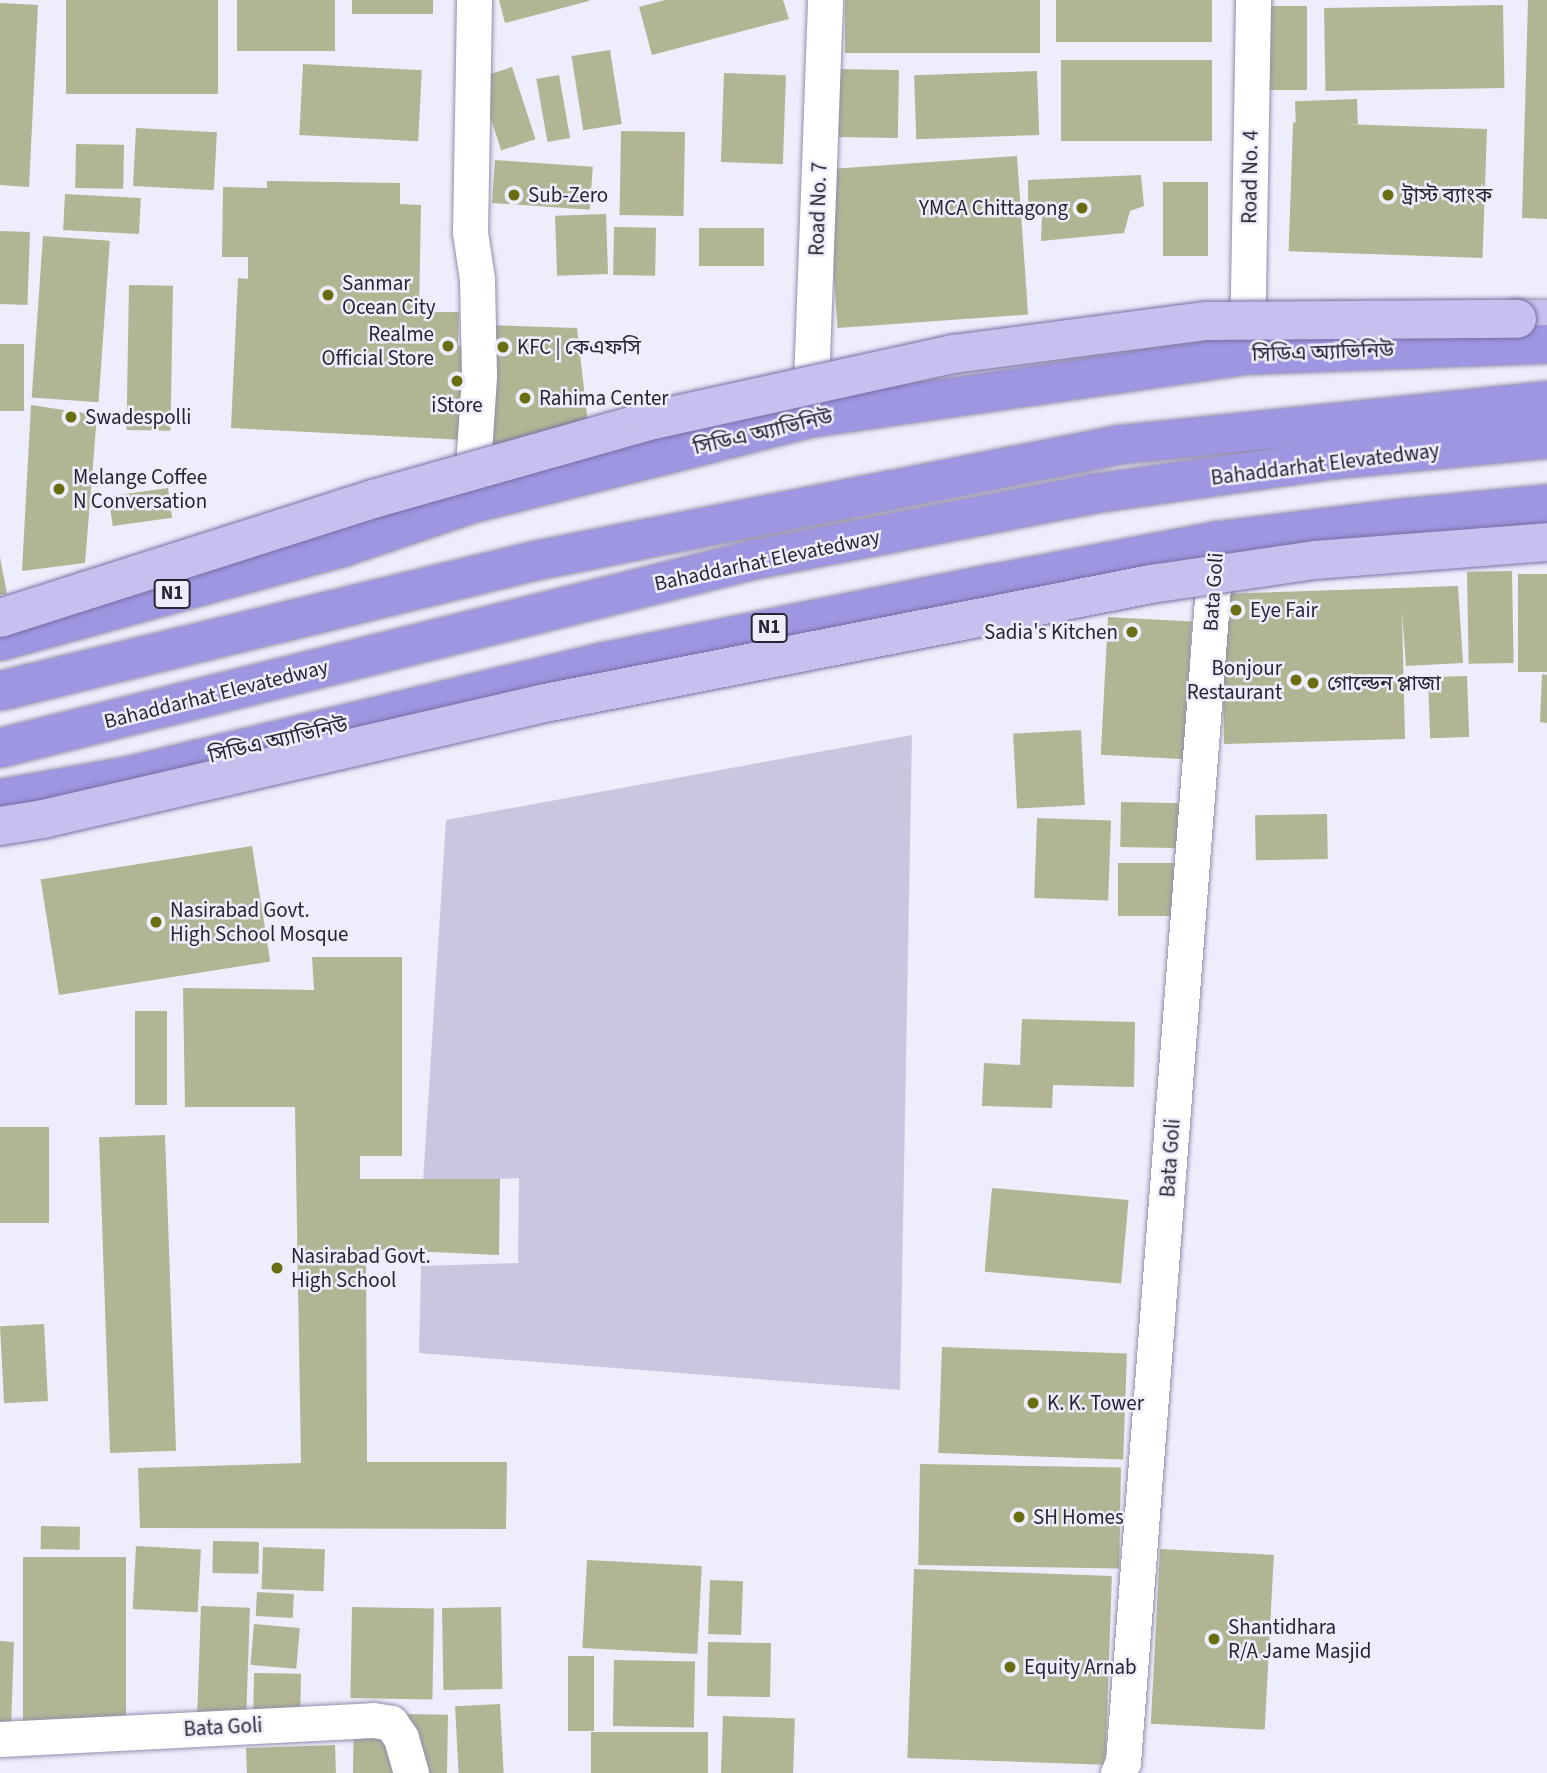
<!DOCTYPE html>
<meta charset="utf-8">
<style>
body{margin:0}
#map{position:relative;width:1547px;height:1773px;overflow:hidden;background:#eeedfb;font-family:"Source Sans 3","Noto Sans Bengali",sans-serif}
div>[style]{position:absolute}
.green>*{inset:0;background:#c9c7e0}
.building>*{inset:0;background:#b2b594;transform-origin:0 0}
.roads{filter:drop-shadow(0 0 2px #918ead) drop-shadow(0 0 2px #918ead)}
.street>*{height:35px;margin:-17.5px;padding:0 17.5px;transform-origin:17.5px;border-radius:17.5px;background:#fff}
.primary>*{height:38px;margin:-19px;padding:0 19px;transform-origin:19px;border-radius:19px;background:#c5c0ed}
.highway>*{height:38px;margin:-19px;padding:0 19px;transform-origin:19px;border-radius:19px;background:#9f96e1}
.bridges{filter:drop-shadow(0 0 2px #756ea4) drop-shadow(0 0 2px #756ea4)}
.primary-bridge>*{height:38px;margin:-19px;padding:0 19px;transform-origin:19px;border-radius:19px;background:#c5c0ed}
.dots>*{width:19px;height:19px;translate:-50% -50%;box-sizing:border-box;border:4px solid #eeedfb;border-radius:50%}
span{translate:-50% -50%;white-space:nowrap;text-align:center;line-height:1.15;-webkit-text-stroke:5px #eeedfb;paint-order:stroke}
.shield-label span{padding:2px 5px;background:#eeedfb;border:2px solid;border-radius:5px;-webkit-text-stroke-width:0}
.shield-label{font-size:19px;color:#272532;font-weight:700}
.street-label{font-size:21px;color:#272532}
.poi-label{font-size:21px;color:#272532}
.left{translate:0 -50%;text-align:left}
.right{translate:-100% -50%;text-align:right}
</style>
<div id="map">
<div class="green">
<i style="clip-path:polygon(912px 735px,900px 1390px,419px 1353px,421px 1266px,518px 1263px,519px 1178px,423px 1182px,446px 820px)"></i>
</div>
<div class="building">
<i style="left:66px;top:0;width:152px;height:94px"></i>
<i style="left:237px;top:0;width:98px;height:51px"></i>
<i style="left:352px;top:0;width:81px;height:14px"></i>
<i style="clip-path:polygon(499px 0,589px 0,589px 1px,505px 23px)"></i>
<i style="clip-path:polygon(665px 0,783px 0,789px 19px,652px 55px,639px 7px)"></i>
<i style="left:845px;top:0;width:195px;height:53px"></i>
<i style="left:1056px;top:0;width:156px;height:42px"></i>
<i style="clip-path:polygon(1528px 0,1547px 0,1547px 219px,1522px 218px)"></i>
<i style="clip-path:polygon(0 3px,38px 5px,29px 187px,0 185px)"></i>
<i style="left:1503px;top:5px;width:83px;height:179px;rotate:89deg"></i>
<i style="left:1265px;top:6px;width:42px;height:84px"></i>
<i style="left:610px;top:50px;width:75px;height:39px;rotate:81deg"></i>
<i style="left:1212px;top:60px;width:81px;height:151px;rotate:90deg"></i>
<i style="left:303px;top:64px;width:119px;height:71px;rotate:3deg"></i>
<i style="left:512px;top:67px;width:76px;height:36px;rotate:72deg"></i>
<i style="left:835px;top:69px;width:64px;height:68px;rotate:1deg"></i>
<i style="left:1037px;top:71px;width:64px;height:123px;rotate:88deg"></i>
<i style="left:724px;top:73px;width:62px;height:89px;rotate:2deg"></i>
<i style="left:559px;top:75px;width:64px;height:23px;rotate:80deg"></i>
<i style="left:1357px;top:99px;width:25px;height:62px;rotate:88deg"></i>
<i style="left:136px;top:128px;width:81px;height:58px;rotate:3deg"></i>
<i style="left:1487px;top:129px;width:129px;height:194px;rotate:92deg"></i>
<i style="left:621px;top:131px;width:64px;height:84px;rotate:1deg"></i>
<i style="left:76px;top:144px;width:48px;height:44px;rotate:1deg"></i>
<i style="left:1017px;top:156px;width:159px;height:191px;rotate:86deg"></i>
<i style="left:495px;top:160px;width:98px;height:43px;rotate:4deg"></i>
<i style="clip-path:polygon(1141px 175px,1144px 206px,1130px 211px,1124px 233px,1041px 241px,1042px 215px,1028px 214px,1028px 180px)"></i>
<i style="clip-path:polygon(267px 181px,400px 183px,400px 204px,421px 205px,419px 312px,459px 312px,458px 346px,466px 346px,465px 440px,231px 428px,238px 278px,248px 279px,248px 257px,222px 257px,223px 187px,267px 188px)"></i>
<i style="left:1163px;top:182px;width:45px;height:74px"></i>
<i style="left:65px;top:194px;width:76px;height:36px;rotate:3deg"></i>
<i style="left:606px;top:214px;width:60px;height:51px;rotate:88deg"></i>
<i style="left:614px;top:227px;width:42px;height:48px;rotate:1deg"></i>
<i style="left:699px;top:228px;width:65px;height:38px"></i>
<i style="left:0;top:231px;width:30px;height:73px;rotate:2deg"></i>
<i style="left:43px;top:236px;width:67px;height:162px;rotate:4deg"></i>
<i style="left:129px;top:285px;width:44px;height:145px;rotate:1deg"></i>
<i style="clip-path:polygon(486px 325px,577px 328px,589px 432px,491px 446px)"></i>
<i style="left:0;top:344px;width:24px;height:67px"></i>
<i style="clip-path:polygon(31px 405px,97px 415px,85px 563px,22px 571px)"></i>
<i style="left:168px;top:488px;width:30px;height:60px;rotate:82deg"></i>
<i style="clip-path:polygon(0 557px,7px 594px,0 595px)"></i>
<i style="left:1512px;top:571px;width:92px;height:45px;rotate:89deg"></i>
<i style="left:1518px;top:574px;width:29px;height:98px"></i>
<i style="clip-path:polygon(1458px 586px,1463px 663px,1406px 666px,1402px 611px,1405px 739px,1224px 744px,1221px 594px)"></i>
<i style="left:1108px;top:617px;width:84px;height:138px;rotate:3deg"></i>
<i style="clip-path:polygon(1542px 674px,1547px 675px,1547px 723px,1540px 722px)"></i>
<i style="left:1467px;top:676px;width:61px;height:39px;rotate:88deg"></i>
<i style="left:1081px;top:730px;width:75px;height:68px;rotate:87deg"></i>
<i style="left:1121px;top:802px;width:65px;height:45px;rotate:1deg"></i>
<i style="left:1327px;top:814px;width:45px;height:72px;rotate:89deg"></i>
<i style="left:1037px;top:818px;width:74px;height:80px;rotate:2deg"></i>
<i style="left:252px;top:846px;width:117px;height:214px;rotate:81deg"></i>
<i style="left:1181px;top:863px;width:53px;height:63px;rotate:90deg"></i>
<i style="clip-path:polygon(312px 957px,402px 957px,402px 1156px,360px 1156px,360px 1179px,500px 1179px,499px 1255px,366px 1249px,367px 1462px,507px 1462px,506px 1529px,140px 1528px,138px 1468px,301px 1463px,295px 1107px,185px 1107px,183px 988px,314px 990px)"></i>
<i style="left:135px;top:1011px;width:32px;height:94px"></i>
<i style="clip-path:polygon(1022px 1019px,1135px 1022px,1134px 1087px,1053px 1085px,1052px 1108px,982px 1106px,984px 1063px,1020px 1065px)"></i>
<i style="left:0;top:1127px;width:49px;height:96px"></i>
<i style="left:165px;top:1135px;width:316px;height:66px;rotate:88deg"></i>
<i style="left:992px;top:1188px;width:137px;height:84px;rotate:5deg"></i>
<i style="left:44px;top:1324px;width:77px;height:44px;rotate:87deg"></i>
<i style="left:942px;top:1347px;width:185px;height:106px;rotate:2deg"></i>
<i style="left:920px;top:1464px;width:201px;height:101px;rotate:1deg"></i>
<i style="left:41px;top:1526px;width:39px;height:23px;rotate:1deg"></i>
<i style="left:213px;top:1541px;width:46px;height:32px;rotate:1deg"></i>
<i style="left:136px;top:1546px;width:65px;height:63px;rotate:3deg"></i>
<i style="left:263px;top:1547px;width:62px;height:42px;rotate:2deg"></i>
<i style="left:1160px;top:1549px;width:114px;height:175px;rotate:3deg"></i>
<i style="left:23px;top:1557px;width:103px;height:168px"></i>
<i style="left:587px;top:1560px;width:115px;height:88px;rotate:3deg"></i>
<i style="left:914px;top:1569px;width:198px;height:189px;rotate:2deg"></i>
<i style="left:710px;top:1580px;width:33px;height:54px;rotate:2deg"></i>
<i style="left:257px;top:1592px;width:37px;height:24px;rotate:3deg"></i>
<i style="left:201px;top:1606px;width:49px;height:106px;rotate:2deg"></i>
<i style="left:352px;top:1607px;width:82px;height:91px;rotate:1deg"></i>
<i style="left:501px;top:1607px;width:82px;height:59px;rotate:89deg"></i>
<i style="left:254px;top:1624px;width:46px;height:41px;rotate:5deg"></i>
<i style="clip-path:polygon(0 1641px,14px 1642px,11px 1728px,0 1728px)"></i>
<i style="left:708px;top:1642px;width:63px;height:54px;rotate:1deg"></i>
<i style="left:594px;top:1656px;width:75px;height:26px;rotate:90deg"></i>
<i style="left:614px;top:1660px;width:81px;height:66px;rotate:1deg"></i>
<i style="left:254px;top:1673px;width:47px;height:38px;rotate:1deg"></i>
<i style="left:500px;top:1704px;width:69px;height:45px;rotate:87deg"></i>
<i style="left:354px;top:1713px;width:94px;height:60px;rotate:1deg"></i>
<i style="left:723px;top:1716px;width:72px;height:57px;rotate:2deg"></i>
<i style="left:708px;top:1732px;width:41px;height:117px;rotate:90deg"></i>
<i style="left:335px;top:1745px;width:28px;height:89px;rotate:88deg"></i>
</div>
<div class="roads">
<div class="street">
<i style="left:1247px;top:348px;width:348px;rotate:-89deg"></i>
<i style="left:810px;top:411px;width:411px;rotate:-87.9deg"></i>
<i style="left:471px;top:497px;width:122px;rotate:-86.2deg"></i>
<i style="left:479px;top:375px;width:96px;rotate:-91.2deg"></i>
<i style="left:477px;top:279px;width:48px;rotate:-98.5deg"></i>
<i style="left:470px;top:232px;width:232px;rotate:-89deg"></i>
<i style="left:0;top:1739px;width:373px;rotate:-2.9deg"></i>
<i style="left:373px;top:1720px;width:18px;rotate:9deg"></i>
<i style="left:391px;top:1723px;width:18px;rotate:56deg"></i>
<i style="left:401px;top:1738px;width:36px;rotate:74deg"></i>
<i style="left:1118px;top:1773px;width:12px;rotate:-66deg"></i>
<i style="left:1123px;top:1762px;width:1218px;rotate:-85.62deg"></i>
</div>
<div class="primary">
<i style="left:1517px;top:319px;width:30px"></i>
</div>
<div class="highway">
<i style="left:0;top:641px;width:356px;rotate:-15.3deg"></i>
<i style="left:343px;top:547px;width:134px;rotate:-18.7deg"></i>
<i style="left:470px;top:504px;width:351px;rotate:-14.2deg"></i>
<i style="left:810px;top:418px;width:442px;rotate:-8.2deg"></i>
<i style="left:1247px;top:355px;width:300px;rotate:-2.1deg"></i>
<i style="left:0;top:691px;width:550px;rotate:-13.68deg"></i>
<i style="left:534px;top:561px;width:596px;rotate:-11.22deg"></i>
<i style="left:1119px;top:445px;width:430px;rotate:-5.9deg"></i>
<i style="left:0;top:748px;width:776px;rotate:-14.02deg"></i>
<i style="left:753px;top:560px;width:344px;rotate:-11deg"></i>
<i style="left:1091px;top:494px;width:240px;rotate:-8.1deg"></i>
<i style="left:1329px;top:460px;width:219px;rotate:-5.5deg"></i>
<i style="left:0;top:799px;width:131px;rotate:-10.1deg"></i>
<i style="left:129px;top:776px;width:488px;rotate:-13.5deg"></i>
<i style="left:604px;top:662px;width:396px;rotate:-11.4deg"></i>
<i style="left:992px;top:584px;width:229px;rotate:-10.8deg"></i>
<i style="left:1217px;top:541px;width:189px;rotate:-7deg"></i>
<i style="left:1405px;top:518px;width:143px;rotate:-5.6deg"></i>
</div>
</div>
<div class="bridges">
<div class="primary-bridge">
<i style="left:0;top:618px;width:392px;rotate:-17.7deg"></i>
<i style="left:373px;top:499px;width:291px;rotate:-15.8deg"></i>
<i style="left:653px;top:420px;width:308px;rotate:-12.4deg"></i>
<i style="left:954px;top:354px;width:254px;rotate:-7.5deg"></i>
<i style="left:1206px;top:321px;width:311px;rotate:-0.4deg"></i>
<i style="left:0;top:826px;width:44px;rotate:-9.2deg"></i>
<i style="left:43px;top:819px;width:515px;rotate:-13.01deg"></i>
<i style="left:545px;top:703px;width:618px;rotate:-11.11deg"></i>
<i style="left:1151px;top:584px;width:166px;rotate:-8.3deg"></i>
<i style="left:1315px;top:560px;width:233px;rotate:-4.4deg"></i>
</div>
</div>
<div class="dots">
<i style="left:514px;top:195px;background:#696e13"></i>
<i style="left:1388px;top:195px;background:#696e13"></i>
<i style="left:1082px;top:208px;background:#696e13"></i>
<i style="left:328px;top:295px;background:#696e13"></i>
<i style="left:448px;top:346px;background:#696e13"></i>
<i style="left:503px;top:347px;background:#696e13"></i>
<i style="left:457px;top:381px;background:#696e13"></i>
<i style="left:525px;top:398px;background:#696e13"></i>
<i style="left:71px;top:417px;background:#696e13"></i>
<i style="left:59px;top:489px;background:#696e13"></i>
<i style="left:1236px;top:610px;background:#696e13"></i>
<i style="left:1132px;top:632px;background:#696e13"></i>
<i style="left:1296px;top:680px;background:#696e13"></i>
<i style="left:1313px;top:683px;background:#696e13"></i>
<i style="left:156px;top:922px;background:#696e13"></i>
<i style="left:277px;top:1268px;background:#696e13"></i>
<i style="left:1033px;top:1403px;background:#696e13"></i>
<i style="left:1019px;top:1517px;background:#696e13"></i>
<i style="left:1214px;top:1639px;background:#696e13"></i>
<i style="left:1010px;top:1667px;background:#696e13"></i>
</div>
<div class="shield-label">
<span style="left:172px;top:594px">N1</span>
<span style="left:769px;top:628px">N1</span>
</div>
<div class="street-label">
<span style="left:1250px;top:177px;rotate:-89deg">Road No. 4</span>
<span style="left:818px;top:209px;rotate:-88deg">Road No. 7</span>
<span style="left:1323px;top:352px;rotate:-2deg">সিডিএ অ্যাভিনিউ</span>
<span style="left:763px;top:432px;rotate:-13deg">সিডিএ অ্যাভিনিউ</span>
<span style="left:1325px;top:464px;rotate:-7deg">Bahaddarhat Elevatedway</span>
<span style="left:767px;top:560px;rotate:-12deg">Bahaddarhat Elevatedway</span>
<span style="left:1213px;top:592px;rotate:-86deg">Bata Goli</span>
<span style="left:216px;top:694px;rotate:-14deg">Bahaddarhat Elevatedway</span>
<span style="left:278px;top:740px;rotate:-13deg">সিডিএ অ্যাভিনিউ</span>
<span style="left:1170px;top:1158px;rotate:-86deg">Bata Goli</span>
<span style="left:223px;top:1727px;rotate:-3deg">Bata Goli</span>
</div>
<div class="poi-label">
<span class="left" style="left:528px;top:195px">Sub-Zero</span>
<span class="left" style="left:1402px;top:195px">ট্রাস্ট ব্যাংক</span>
<span class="right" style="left:1068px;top:208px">YMCA Chittagong</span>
<span class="left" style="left:342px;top:295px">Sanmar<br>Ocean City</span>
<span class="right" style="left:434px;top:346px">Realme<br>Official Store</span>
<span class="left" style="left:517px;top:347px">KFC | কেএফসি</span>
<span class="left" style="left:539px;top:398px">Rahima Center</span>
<span style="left:457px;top:405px">iStore</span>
<span class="left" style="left:85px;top:417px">Swadespolli</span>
<span class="left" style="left:73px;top:489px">Melange Coffee<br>N Conversation</span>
<span class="left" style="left:1250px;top:610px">Eye Fair</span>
<span class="right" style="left:1118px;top:632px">Sadia's Kitchen</span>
<span class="right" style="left:1282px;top:680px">Bonjour<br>Restaurant</span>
<span class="left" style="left:1327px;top:683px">গোল্ডেন প্লাজা</span>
<span class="left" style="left:170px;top:922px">Nasirabad Govt.<br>High School Mosque</span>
<span class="left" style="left:291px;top:1268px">Nasirabad Govt.<br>High School</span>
<span class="left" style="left:1047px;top:1403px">K. K. Tower</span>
<span class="left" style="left:1033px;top:1517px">SH Homes</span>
<span class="left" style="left:1228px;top:1639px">Shantidhara<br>R/A Jame Masjid</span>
<span class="left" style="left:1024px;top:1667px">Equity Arnab</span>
</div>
</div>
